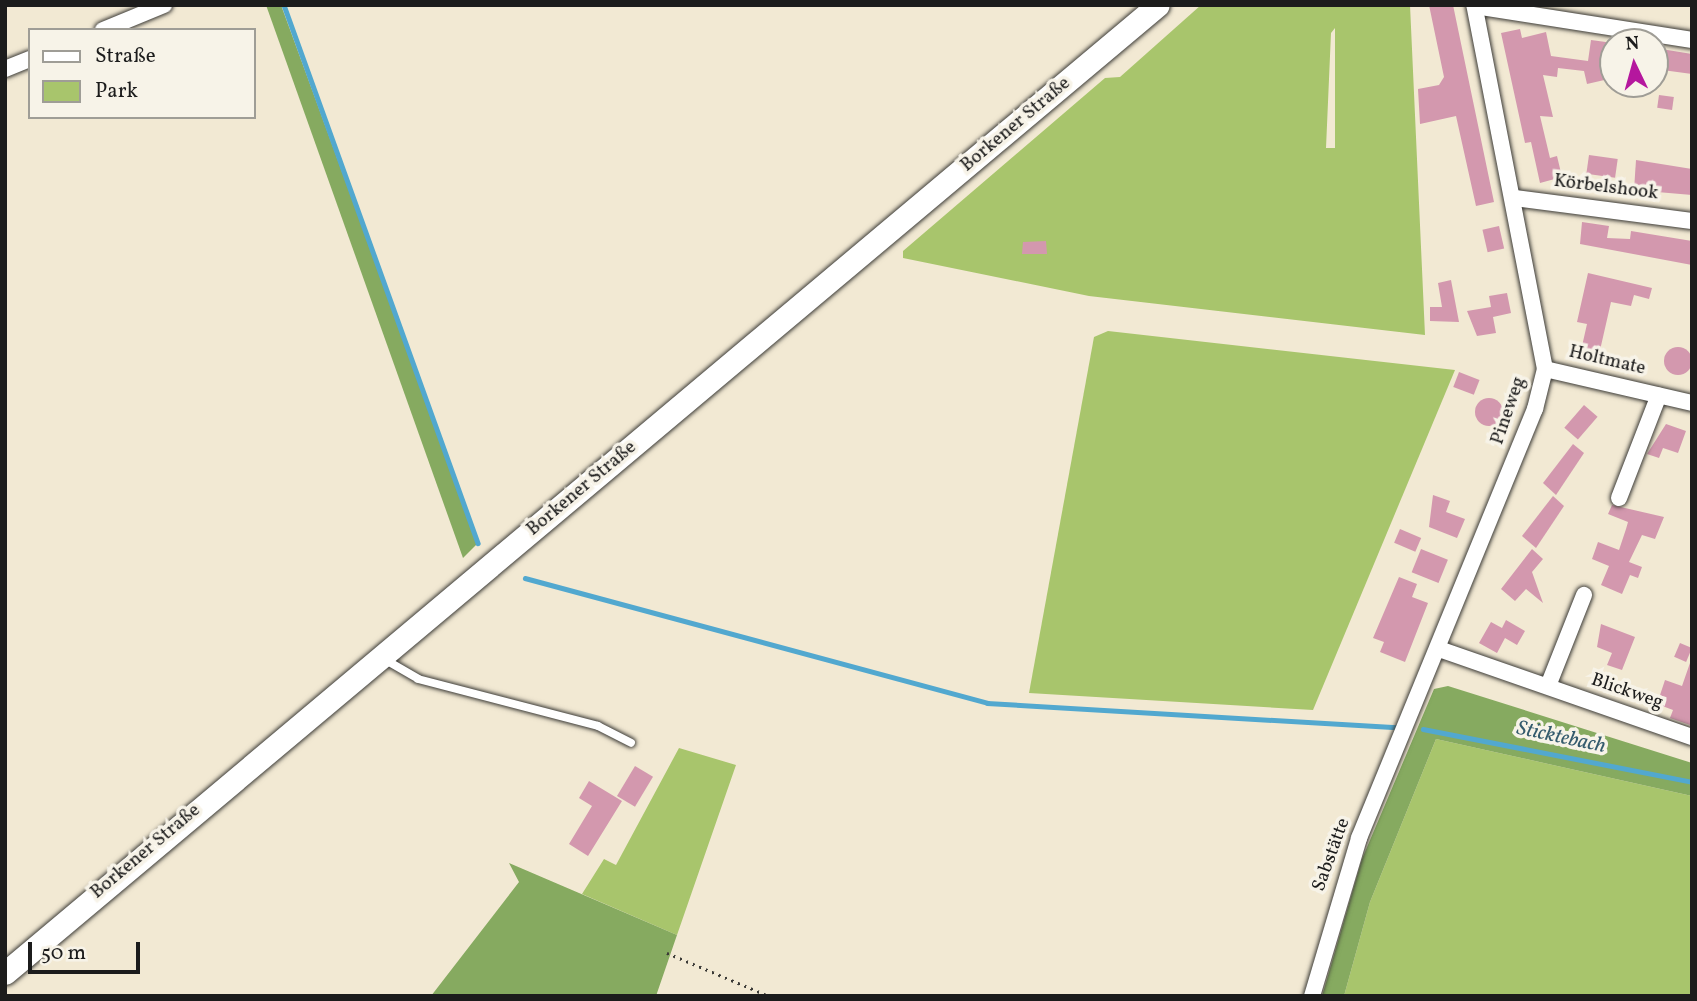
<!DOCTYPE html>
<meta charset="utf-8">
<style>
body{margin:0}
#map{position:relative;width:1697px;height:1001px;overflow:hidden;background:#f2e9d3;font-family:Vollkorn,serif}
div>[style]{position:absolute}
.green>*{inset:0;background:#a8c56c}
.forest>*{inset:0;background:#86aa60}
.stream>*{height:4.5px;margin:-2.25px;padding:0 2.25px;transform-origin:2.25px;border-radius:2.25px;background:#52a8cf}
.building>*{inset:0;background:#d398ae;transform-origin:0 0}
.round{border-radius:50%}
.path>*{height:2.5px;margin-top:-1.25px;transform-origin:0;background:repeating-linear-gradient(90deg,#3c3b37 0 2px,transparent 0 7px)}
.roads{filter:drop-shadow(0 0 2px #3c3b37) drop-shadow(0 0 2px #3c3b37)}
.lane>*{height:8px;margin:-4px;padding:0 4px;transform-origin:4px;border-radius:4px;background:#fff}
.street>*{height:16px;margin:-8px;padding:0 8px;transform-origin:8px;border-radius:8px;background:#fff}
.secondary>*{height:23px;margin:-11.5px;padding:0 11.5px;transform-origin:11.5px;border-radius:11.5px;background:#fff}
span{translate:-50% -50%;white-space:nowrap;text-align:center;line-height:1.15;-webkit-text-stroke:7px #f7f3e8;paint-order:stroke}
.street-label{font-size:19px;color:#1c1c1c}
.water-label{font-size:21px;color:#345b6d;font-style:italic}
.frame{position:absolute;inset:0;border:7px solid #1c1c1c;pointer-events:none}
.legend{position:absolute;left:28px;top:28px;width:228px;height:91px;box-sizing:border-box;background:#f7f3e8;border:2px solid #9f9d96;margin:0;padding:9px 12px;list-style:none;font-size:21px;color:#1c1c1c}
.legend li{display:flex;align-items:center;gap:14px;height:35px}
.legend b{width:35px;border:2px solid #9f9d96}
.north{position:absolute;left:1599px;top:28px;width:70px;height:70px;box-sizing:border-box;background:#f7f3e8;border:2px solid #9f9d96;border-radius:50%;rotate:355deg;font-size:19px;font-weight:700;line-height:28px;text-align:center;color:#1c1c1c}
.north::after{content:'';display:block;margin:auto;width:24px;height:32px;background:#b5179e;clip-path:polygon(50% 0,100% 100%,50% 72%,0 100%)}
.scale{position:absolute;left:28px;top:942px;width:112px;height:32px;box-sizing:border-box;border:4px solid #1c1c1c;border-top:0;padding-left:9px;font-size:21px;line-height:24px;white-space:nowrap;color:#1c1c1c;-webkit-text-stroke:5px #f7f3e8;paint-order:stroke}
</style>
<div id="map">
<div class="green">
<i style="clip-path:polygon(evenodd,1201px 5px,1410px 5px,1425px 335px,1089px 296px,903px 258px,903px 251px,1105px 78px,1120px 77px,1201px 5px,1335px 28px,1335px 148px,1326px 148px,1331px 33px,1335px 28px)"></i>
<i style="clip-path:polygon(1108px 331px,1455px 370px,1313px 710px,1029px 693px,1094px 337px)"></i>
<i style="clip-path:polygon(1436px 739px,1692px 796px,1692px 996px,1344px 996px,1370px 902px)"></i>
<i style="clip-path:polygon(679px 748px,736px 765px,677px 935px,582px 894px,604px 859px,616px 865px)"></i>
</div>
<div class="forest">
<i style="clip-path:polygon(266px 5px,281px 5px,478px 543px,463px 558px)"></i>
<i style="clip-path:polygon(1448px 686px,1692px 763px,1692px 796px,1436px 739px,1370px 902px,1344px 996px,1322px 996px,1362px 859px,1434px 689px)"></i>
<i style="clip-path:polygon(509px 863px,677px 935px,656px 996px,431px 996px,519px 882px)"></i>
</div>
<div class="stream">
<i style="left:284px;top:5px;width:572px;rotate:70.17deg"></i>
<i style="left:525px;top:578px;width:479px;rotate:15.1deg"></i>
<i style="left:987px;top:703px;width:410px;rotate:3.4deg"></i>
<i style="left:1423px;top:729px;width:274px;rotate:11.1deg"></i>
</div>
<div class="building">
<i style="clip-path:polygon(1429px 5px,1453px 5px,1494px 202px,1476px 206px,1456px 116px,1420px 124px,1418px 89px,1439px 85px,1444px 77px)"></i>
<i style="clip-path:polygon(1520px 29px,1522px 38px,1546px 32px,1551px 56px,1588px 61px,1591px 40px,1613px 43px,1613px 78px,1587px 84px,1584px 71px,1558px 68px,1557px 77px,1543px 75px,1553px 117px,1540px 116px,1550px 158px,1557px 156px,1562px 177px,1540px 183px,1531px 142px,1525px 143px,1501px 33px)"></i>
<i style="clip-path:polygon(1655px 48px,1692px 54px,1692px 74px,1655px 69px)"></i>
<i style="left:1659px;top:95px;width:15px;height:13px;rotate:8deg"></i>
<i style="left:1589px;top:155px;width:29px;height:19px;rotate:8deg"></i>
<i style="clip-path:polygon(1636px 160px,1692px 169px,1692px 195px,1634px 190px)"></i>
<i style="clip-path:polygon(1582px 222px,1609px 226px,1607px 238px,1630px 239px,1631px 231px,1692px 241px,1692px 265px,1580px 244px)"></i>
<i style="left:1499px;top:226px;width:23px;height:17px;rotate:77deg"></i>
<i style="clip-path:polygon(1046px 241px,1047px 254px,1022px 254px,1023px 242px)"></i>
<i style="clip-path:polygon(1588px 273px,1652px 288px,1649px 299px,1634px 295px,1631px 306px,1611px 302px,1598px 359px,1580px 355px,1587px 324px,1577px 322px)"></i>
<i style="clip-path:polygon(1451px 280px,1459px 322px,1430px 321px,1430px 307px,1442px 307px,1438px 283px)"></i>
<i style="clip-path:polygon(1507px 293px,1511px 313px,1493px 317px,1496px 333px,1477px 336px,1467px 311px,1491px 307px,1489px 296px)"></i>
<i class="round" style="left:1664px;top:347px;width:28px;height:28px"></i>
<i style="left:1459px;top:372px;width:22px;height:16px;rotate:21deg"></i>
<i class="round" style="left:1475px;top:398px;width:28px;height:28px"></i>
<i style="left:1584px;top:405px;width:18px;height:30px;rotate:41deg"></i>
<i style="clip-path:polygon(1666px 424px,1686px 431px,1678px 453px,1663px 448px,1659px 458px,1647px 454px)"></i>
<i style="clip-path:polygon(1573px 444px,1584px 453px,1556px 495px,1543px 483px)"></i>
<i style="clip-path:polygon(1433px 495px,1450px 501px,1446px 512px,1465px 519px,1457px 538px,1429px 527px)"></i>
<i style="clip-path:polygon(1553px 496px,1564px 506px,1536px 548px,1522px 536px)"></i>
<i style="clip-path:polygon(1612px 505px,1664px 517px,1655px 539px,1642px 535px,1629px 562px,1642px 567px,1638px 578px,1630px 575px,1622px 594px,1601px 585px,1609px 566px,1592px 559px,1598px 542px,1619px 550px,1626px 529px,1628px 522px,1608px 514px)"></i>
<i style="left:1400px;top:529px;width:23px;height:15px;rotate:23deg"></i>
<i style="left:1421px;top:549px;width:29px;height:25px;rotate:22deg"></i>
<i style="clip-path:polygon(1532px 549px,1543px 559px,1532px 572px,1543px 603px,1526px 589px,1515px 601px,1501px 589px)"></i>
<i style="clip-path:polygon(1399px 577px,1417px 584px,1412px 597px,1428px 603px,1405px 662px,1380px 652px,1384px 642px,1373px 638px)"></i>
<i style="clip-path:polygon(1506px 620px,1525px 631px,1517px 645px,1505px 638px,1497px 653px,1479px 643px,1491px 622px,1502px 628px)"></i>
<i style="clip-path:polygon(1601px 624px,1635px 637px,1622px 670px,1607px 665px,1612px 653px,1597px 647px)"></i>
<i style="left:1680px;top:643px;width:13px;height:15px;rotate:23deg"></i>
<i style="clip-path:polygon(1690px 663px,1692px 719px,1690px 725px,1670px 718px,1673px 710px,1657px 704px,1665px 680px,1682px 686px)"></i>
<i style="left:635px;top:766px;width:21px;height:35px;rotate:31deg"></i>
<i style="clip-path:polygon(589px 781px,622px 801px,588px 856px,569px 844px,592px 806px,579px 798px)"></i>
</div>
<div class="path">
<i style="left:667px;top:953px;width:111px;rotate:22.9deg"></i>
</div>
<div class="roads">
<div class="lane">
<i style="left:384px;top:659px;width:39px;rotate:30deg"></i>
<i style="left:418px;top:679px;width:186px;rotate:14.6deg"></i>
<i style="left:598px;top:726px;width:37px;rotate:27deg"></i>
</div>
<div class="street">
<i style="left:1475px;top:6px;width:220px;rotate:8.9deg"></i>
<i style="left:103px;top:30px;width:66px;rotate:-22.3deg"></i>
<i style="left:5px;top:69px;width:27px;rotate:-22deg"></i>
<i style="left:1515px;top:198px;width:178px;rotate:7.4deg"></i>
<i style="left:1545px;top:369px;width:151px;rotate:13deg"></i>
<i style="left:1619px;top:498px;width:110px;rotate:-68.8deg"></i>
<i style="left:1439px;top:649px;width:268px;rotate:19.2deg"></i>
<i style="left:1548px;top:686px;width:98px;rotate:-68.4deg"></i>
<i style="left:1312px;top:996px;width:165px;rotate:-73.4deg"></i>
<i style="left:1359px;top:838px;width:464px;rotate:-67.7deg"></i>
<i style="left:1535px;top:409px;width:41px;rotate:-76deg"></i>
<i style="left:1545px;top:369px;width:371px;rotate:-101deg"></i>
</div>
<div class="secondary">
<i style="left:5px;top:973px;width:1505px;rotate:-40.02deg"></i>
</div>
</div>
<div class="street-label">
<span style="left:1016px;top:125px;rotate:-40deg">Borkener Straße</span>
<span style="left:1606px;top:188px;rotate:7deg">Körbelshook</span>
<span style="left:1607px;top:361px;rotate:13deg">Holtmate</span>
<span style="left:1509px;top:411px;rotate:-71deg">Pineweg</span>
<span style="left:582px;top:489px;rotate:-40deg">Borkener Straße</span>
<span style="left:1627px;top:692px;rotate:19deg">Blickweg</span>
<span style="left:146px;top:852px;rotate:-40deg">Borkener Straße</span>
<span style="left:1332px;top:855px;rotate:-70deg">Sabstätte</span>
</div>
<div class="water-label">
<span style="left:1561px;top:738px;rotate:12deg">Sticktebach</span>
</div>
<div class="frame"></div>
<ul class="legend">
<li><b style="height:9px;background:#fff"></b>Straße</li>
<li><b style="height:19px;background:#a8c56c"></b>Park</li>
</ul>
<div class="north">N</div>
<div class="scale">50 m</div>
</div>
